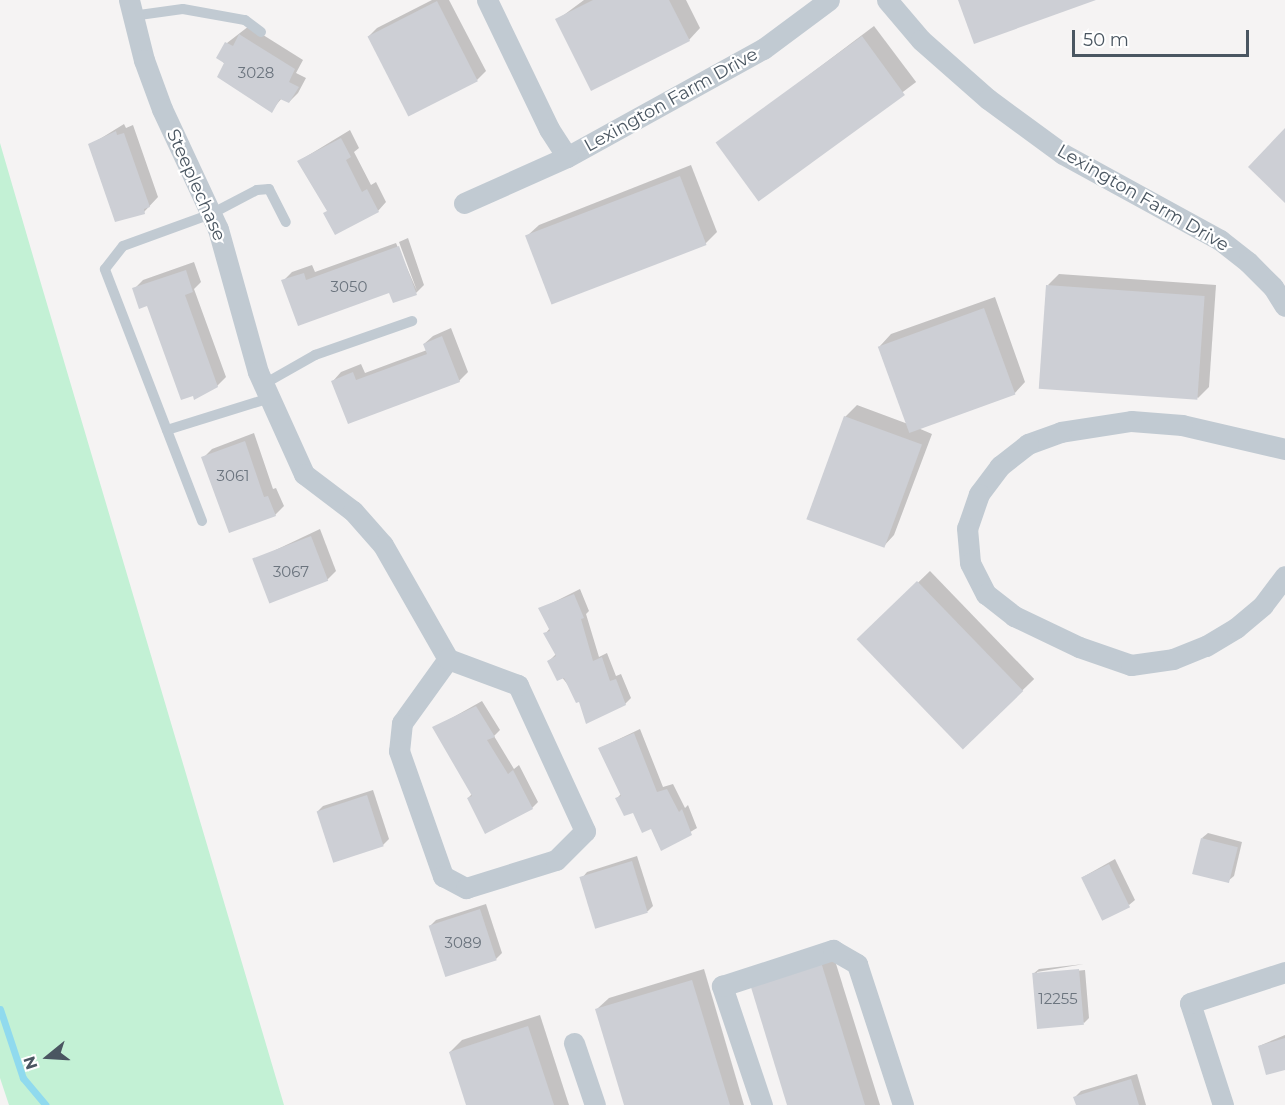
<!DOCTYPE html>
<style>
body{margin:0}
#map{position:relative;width:1285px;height:1105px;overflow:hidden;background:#f5f3f3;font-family:Montserrat,sans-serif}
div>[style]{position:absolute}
.green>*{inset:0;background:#c3f1d5}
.shadow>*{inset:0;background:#0003;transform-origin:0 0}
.stream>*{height:7px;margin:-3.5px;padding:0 3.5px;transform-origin:3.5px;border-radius:3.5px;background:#90daee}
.building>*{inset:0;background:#cdcfd5;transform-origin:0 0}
.service>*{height:10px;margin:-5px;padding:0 5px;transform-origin:5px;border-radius:5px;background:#c1cad2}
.minor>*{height:21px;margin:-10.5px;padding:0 10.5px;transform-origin:10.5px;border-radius:10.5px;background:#c1cad2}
span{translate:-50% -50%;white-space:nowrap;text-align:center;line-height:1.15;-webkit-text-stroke:4.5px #fff;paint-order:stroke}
.number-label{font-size:15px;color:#6b747e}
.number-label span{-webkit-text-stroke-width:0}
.street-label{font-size:18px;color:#4a5661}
.north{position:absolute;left:18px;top:1027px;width:60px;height:60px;-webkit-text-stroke:4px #fff;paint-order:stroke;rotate:252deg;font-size:16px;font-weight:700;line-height:24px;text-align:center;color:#4a5661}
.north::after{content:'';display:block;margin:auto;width:21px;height:27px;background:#4a5661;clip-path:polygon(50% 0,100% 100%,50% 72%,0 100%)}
.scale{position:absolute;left:1072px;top:30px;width:177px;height:27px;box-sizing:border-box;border:3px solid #4a5661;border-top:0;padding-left:8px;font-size:18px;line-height:21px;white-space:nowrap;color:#4a5661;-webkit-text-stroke:4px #fff;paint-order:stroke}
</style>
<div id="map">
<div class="green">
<i style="clip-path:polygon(0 143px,42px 287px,284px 1105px,9px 1105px,0 1078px)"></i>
</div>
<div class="shadow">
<i style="clip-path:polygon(432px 0,449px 0,486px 71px,477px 80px,368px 37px,377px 28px)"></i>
<i style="clip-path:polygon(584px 0,686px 0,700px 28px,689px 40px,557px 20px)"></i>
<i style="clip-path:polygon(249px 26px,303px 60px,296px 73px,306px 78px,298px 93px,289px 102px,282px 98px,271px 111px,218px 57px,227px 43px)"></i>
<i style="left:874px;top:26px;width:70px;height:196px;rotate:53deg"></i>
<i style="clip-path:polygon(124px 124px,126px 128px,133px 125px,158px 197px,144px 212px,90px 145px)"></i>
<i style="clip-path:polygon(350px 130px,359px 148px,354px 152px,371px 185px,376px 182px,386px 202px,378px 211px,328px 210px,299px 161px)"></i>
<i style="clip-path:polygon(691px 165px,717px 232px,705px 244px,527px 236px,539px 225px)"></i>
<i style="clip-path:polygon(408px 238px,424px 285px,416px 293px,283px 281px,292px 272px,312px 265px,315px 272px,396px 243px,417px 291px,399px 242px)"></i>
<i style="clip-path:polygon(194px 262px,201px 282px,194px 289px,226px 377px,217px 386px,134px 289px,143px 280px)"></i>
<i style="clip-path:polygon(1059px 274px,1216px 285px,1209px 387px,1198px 398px,1048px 285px)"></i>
<i style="clip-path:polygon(995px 297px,1025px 382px,1014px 394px,918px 428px,932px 434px,894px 535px,883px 547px,845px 417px,857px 405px,908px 424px,880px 346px,891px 334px)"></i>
<i style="clip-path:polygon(451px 328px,468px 372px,459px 381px,333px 381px,341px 372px,361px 364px,365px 373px,427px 350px,424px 344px,433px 336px)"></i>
<i style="clip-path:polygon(254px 433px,273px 489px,276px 488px,284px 506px,275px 515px,203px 458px,212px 449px)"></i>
<i style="clip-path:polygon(320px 529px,336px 571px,327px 580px,256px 564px,265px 555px)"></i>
<i style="left:930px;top:571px;width:150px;height:99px;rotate:46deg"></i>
<i style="clip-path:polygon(580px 589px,589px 611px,586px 614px,599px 657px,607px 653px,616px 676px,621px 674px,631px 698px,625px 704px,580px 700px,549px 661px,556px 654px,545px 634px,550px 628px,540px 609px)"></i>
<i style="clip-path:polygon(482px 701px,500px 730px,494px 736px,514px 769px,519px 765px,538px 802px,532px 808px,468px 798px,472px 794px,434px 728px)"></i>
<i style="clip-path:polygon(640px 729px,663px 787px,673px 784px,685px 808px,688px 805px,697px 828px,662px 849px,652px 827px,617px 798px,621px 794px,600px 748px)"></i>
<i style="clip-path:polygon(373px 790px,389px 839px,383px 845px,317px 812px,323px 806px)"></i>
<i style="clip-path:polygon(1208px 833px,1242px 842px,1234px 876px,1228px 881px,1202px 838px)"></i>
<i style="clip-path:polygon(637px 856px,653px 906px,648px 911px,598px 927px,582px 878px,587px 872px)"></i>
<i style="clip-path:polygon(1115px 859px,1135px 900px,1129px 905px,1083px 877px)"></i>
<i style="clip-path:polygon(486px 904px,502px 953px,496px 959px,430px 926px,436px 920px)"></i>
<i style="clip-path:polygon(832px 951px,880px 1105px,789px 1105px,752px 984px)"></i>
<i style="clip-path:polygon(1084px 964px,1037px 972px,1037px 975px,1085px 970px,1089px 1018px,1084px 1023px,1033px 974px,1039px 969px)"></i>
<i style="clip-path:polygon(704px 969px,744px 1105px,626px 1105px,597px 1009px,609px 998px)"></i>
<i style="clip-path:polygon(540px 1015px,569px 1105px,468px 1105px,450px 1052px,462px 1040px)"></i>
<i style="clip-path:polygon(1285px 1035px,1285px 1070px,1259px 1046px)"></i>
<i style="clip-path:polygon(1137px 1074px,1146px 1105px,1077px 1105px,1075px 1097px,1081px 1091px)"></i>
</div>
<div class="stream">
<i style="left:0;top:1009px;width:73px;rotate:71.6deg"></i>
<i style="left:23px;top:1078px;width:35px;rotate:50deg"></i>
</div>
<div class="building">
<i style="clip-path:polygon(593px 0,669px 0,690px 41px,591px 91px,555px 19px)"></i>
<i style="clip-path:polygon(958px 0,1096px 0,974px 44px)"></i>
<i style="left:437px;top:1px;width:90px;height:78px;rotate:63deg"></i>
<i style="clip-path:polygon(239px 34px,295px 69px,289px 82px,299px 87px,289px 103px,280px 99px,272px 113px,217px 77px,224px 63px,216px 58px,225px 42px,233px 46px)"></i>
<i style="left:862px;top:36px;width:73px;height:181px;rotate:54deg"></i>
<i style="clip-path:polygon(1285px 128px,1285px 203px,1248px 167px)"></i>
<i style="clip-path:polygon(116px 131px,117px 135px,124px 133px,150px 207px,144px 209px,145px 214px,115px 222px,88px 144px)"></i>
<i style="clip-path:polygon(341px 138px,351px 157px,346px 160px,362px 192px,367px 189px,379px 212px,335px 235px,323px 213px,327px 211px,297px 161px)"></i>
<i style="left:680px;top:176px;width:74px;height:166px;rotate:69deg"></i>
<i style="clip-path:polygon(399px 246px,417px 295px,393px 303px,389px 293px,298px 326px,281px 280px,304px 273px,306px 280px)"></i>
<i style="clip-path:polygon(186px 270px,193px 292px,185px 295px,218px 387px,194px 400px,193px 396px,181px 400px,147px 306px,139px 309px,132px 288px)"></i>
<i style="left:1046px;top:285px;width:159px;height:104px;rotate:4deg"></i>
<i style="left:984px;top:308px;width:92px;height:113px;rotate:70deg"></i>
<i style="clip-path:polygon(442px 336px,460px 382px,348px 424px,331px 381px,353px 372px,356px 380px,427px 354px,423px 344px)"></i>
<i style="left:844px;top:416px;width:83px;height:110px;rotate:20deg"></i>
<i style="clip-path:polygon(245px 441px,264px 497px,268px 496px,276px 516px,229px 533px,201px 457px)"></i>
<i style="left:311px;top:536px;width:48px;height:63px;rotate:69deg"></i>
<i style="left:917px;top:581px;width:153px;height:84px;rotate:46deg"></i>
<i style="clip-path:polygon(574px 594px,584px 618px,581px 619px,593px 661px,602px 657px,610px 681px,616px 679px,626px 705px,586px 724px,579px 702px,576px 703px,564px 678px,557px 681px,547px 661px,556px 656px,543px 633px,550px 631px,538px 608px)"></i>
<i style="clip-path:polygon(476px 706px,495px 737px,487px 740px,508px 774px,513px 770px,533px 809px,485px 834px,467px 798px,472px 796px,432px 727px)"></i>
<i style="clip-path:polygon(634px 733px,657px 792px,667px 789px,679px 812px,682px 809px,692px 835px,661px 851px,651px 829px,642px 833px,633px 813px,624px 816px,615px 798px,621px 796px,598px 748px)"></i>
<i style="left:367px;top:795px;width:54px;height:53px;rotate:72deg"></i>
<i style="left:1201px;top:838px;width:38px;height:37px;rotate:14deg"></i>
<i style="left:632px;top:861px;width:54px;height:55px;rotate:73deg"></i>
<i style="left:1109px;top:864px;width:48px;height:31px;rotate:64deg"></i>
<i style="left:480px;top:909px;width:54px;height:54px;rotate:72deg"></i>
<i style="clip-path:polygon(821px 962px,865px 1105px,787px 1105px,750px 984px)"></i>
<i style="left:1079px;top:969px;width:56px;height:47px;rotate:85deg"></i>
<i style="clip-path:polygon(692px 980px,730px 1105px,624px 1105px,595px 1009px)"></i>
<i style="clip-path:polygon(528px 1026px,554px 1105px,466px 1105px,449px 1052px)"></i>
<i style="clip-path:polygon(1285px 1038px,1285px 1070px,1266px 1075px,1258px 1046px)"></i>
<i style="clip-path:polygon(1131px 1079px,1139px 1105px,1076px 1105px,1073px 1097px)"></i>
</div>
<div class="service">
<i style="left:132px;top:16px;width:51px;rotate:-7.8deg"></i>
<i style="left:183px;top:9px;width:63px;rotate:10.1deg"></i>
<i style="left:245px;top:20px;width:20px;rotate:37deg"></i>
<i style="left:264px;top:384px;width:59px;rotate:-29.6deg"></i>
<i style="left:315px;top:355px;width:103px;rotate:-19.3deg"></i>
<i style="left:167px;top:430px;width:108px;rotate:-17.3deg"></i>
<i style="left:202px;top:521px;width:270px;rotate:-111.1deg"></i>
<i style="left:105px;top:269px;width:29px;rotate:-52deg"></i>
<i style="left:123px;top:246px;width:94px;rotate:-20deg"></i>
<i style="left:211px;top:214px;width:52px;rotate:-27.6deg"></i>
<i style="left:257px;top:190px;width:12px;rotate:-5deg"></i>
<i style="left:269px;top:189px;width:37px;rotate:63deg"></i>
</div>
<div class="minor">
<i style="left:129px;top:0;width:62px;rotate:76deg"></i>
<i style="left:144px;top:60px;width:52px;rotate:69.8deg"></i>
<i style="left:162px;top:109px;width:132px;rotate:65deg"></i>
<i style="left:218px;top:229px;width:148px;rotate:74.4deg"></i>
<i style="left:258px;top:372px;width:112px;rotate:65.7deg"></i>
<i style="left:304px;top:474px;width:61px;rotate:37.1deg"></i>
<i style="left:353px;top:511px;width:45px;rotate:48.6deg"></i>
<i style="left:383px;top:545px;width:131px;rotate:60.3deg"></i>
<i style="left:448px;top:659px;width:79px;rotate:125.7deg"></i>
<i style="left:402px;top:723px;width:28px;rotate:96deg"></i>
<i style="left:399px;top:751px;width:133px;rotate:70.6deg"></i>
<i style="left:443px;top:876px;width:26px;rotate:28deg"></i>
<i style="left:466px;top:888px;width:94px;rotate:-17.3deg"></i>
<i style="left:556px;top:860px;width:41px;rotate:-45deg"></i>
<i style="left:585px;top:831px;width:161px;rotate:-114.7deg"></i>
<i style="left:518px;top:685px;width:75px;rotate:-159.6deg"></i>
<i style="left:487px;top:0;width:143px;rotate:64.3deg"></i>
<i style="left:549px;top:129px;width:33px;rotate:57deg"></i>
<i style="left:567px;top:157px;width:224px;rotate:-28.9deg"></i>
<i style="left:763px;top:49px;width:82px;rotate:-36.6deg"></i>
<i style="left:887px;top:0;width:52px;rotate:49.6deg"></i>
<i style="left:921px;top:40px;width:89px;rotate:41.4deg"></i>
<i style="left:988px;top:99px;width:93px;rotate:36.3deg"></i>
<i style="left:1063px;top:154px;width:179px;rotate:28.7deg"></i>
<i style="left:1220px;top:240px;width:36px;rotate:38deg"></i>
<i style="left:1248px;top:262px;width:35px;rotate:45deg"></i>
<i style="left:1273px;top:287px;width:22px;rotate:58deg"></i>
<i style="left:464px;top:203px;width:113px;rotate:-24.1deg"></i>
<i style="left:1285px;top:449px;width:106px;rotate:-166.9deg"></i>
<i style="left:1182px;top:425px;width:51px;rotate:-175.5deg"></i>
<i style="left:1131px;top:421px;width:71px;rotate:171.1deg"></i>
<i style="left:1061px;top:432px;width:35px;rotate:160deg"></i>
<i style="left:1028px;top:444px;width:36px;rotate:142deg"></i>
<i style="left:1000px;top:466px;width:35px;rotate:127deg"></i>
<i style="left:979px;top:494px;width:36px;rotate:109deg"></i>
<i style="left:967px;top:528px;width:35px;rotate:85deg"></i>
<i style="left:970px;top:563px;width:35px;rotate:63deg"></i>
<i style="left:986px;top:594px;width:36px;rotate:38deg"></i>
<i style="left:1014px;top:616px;width:72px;rotate:25.5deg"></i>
<i style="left:1079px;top:647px;width:55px;rotate:19.1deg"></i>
<i style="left:1131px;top:665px;width:42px;rotate:-8.1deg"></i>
<i style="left:1173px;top:659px;width:35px;rotate:-22deg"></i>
<i style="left:1206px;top:646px;width:35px;rotate:-31deg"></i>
<i style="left:1236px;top:628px;width:35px;rotate:-40deg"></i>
<i style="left:1263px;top:605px;width:36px;rotate:-53deg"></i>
<i style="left:574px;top:1043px;width:65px;rotate:71.3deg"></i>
<i style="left:762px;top:1105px;width:126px;rotate:-108.6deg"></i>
<i style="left:722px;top:986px;width:117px;rotate:-18deg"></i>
<i style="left:833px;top:950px;width:28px;rotate:30deg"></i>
<i style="left:857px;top:964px;width:148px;rotate:71.9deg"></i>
<i style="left:1223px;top:1105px;width:107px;rotate:-107.9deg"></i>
<i style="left:1190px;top:1003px;width:100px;rotate:-18.1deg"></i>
</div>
<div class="number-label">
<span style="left:256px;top:73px">3028</span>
<span style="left:349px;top:287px">3050</span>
<span style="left:233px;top:476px">3061</span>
<span style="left:291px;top:572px">3067</span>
<span style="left:463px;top:943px">3089</span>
<span style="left:1058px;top:999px">12255</span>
</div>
<div class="street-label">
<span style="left:671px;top:100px;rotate:-29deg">Lexington Farm Drive</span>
<span style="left:196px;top:185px;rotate:66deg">Steeplechase</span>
<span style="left:1143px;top:198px;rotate:30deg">Lexington Farm Drive</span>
</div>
<div class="north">N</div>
<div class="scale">50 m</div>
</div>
